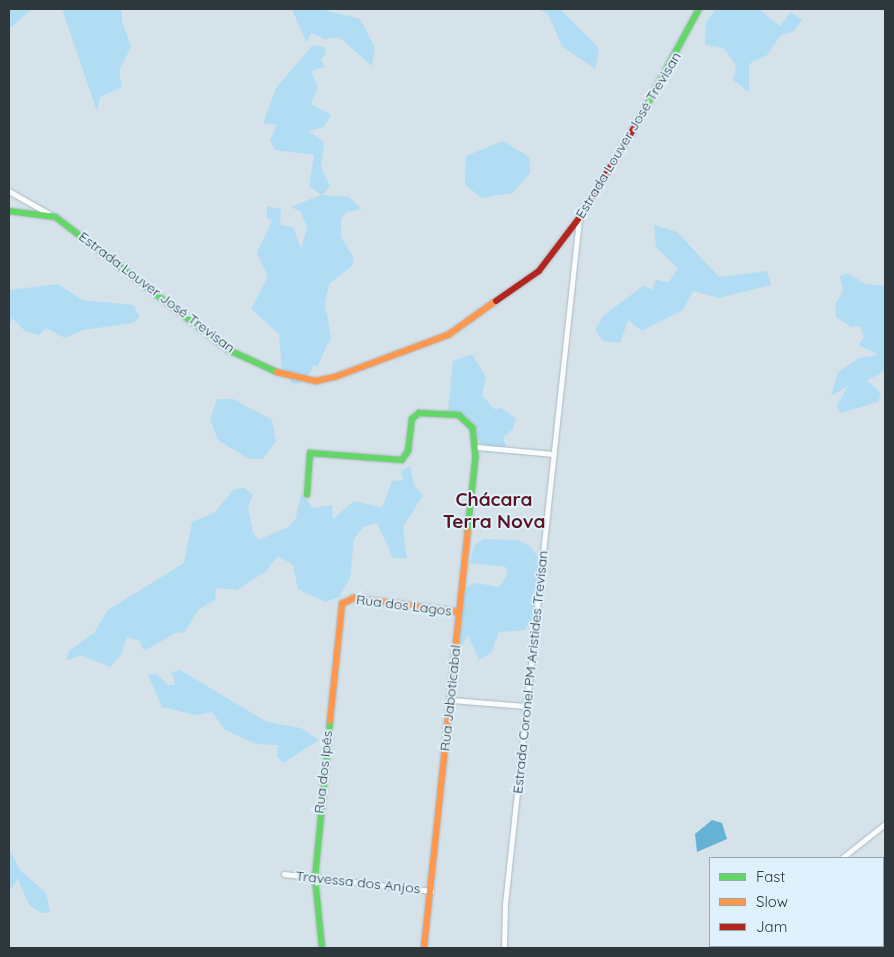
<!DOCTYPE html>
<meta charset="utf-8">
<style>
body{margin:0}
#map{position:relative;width:894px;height:957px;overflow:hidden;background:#d5e2ea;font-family:Quicksand,sans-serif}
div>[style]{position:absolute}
.green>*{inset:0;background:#b0dcf4}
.water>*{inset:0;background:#65b2d5}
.roads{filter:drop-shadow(0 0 1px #aeb9bf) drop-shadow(0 0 1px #aeb9bf)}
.street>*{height:4.5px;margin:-2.25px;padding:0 2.25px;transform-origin:2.25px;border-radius:2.25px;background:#f9fbfc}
.fast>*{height:5.5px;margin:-2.75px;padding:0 2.75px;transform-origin:2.75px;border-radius:2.75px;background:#63d668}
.slow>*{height:5.5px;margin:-2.75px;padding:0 2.75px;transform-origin:2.75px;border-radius:2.75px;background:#ff974d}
.jam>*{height:5.5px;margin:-2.75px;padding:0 2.75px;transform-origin:2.75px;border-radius:2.75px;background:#b3261e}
span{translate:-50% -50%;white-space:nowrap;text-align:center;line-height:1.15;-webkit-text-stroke:4px #def1fc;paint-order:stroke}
.street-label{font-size:14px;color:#2d373c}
.district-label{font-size:19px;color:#5a1521;font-weight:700}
.frame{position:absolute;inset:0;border:10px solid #2d373c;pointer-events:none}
.legend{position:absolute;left:709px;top:857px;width:175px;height:90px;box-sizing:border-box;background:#def1fc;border:1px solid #97a7af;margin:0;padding:6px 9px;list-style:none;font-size:15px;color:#2d373c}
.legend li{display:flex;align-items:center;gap:10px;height:25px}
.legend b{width:25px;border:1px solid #97a7af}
</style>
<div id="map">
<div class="green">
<i style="clip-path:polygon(9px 9px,32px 9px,9px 29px)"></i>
<i style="clip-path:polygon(62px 9px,122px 9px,122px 21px,131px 47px,119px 71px,122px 87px,100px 97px,97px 111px)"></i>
<i style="clip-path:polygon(292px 9px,320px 9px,360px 19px,375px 47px,372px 66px,339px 37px,324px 39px,312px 33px,306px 42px)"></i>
<i style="clip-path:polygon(538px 9px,560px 9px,595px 44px,599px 50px,595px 69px,562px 46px,548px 14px)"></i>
<i style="clip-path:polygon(716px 9px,759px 9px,780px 26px,791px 12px,802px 20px,793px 32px,781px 35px,767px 55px,749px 64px,749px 92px,733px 80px,736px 66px,724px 48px,705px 45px,706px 22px)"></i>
<i style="clip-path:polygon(313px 45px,324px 47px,326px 54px,321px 59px,325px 67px,311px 71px,318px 87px,311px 104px,331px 115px,324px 127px,308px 131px,324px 142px,321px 167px,330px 186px,322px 195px,349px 197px,362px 209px,347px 212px,341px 219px,341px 237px,354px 258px,352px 266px,329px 284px,325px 304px,331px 337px,317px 367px,314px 364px,307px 379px,294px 385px,282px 370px,279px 334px,251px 309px,268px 277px,257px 253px,272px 221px,267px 218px,267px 206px,281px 209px,280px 225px,293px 227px,301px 249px,307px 228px,301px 212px,291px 207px,321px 195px,309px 186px,314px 155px,275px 150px,270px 140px,277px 125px,263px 123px,276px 88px)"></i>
<i style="clip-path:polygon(503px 141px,529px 157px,530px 173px,513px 193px,481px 198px,465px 184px,466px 156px)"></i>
<i style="clip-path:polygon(654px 225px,677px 232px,719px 277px,767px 271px,771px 285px,719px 298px,693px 291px,683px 310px,642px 331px,628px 320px,620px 343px,603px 341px,595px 330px,603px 316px,644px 285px,652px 290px,656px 280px,669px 282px,678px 268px,656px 247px)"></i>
<i style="clip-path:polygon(848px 273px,865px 284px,885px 286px,885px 370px,867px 381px,881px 393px,878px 402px,840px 413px,837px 406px,848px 386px,831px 396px,838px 372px,859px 358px,879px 355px,859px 345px,864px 336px,860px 326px,851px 327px,836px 317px,835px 305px,843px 291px,840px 276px)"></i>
<i style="clip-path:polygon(58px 284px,82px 300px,133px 305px,140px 317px,133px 323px,83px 330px,65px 338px,46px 328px,39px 335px,25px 331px,12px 318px,9px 326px,9px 290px)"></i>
<i style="clip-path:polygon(472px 354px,486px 377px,482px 395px,494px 409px,501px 408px,516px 418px,513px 429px,503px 437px,507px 450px,486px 453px,470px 424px,448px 412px,453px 361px)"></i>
<i style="clip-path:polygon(217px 399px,233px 399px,272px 420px,276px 441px,263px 459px,249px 459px,218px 440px,210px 419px)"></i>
<i style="clip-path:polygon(410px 466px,414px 485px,423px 495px,403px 527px,407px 558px,393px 558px,377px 523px,363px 527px,354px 539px,350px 578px,339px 597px,325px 602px,298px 589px,293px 565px,278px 556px,265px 572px,237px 590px,216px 588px,215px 600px,199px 609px,184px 633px,177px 632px,144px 651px,140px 641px,127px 637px,121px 655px,110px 667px,81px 655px,66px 661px,69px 651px,94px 633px,108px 610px,184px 563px,192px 522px,214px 513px,234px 489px,244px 488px,253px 495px,248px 506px,253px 533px,259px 540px,288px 527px,296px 518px,301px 493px,313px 508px,332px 505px,333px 519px,354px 501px,382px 508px,392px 481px,403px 480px,401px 471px)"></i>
<i style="clip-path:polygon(483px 539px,518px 540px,531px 547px,539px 559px,541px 581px,537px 612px,525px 630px,499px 632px,491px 653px,479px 660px,468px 635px,456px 656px,463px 588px,476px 583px,499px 587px,507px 575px,506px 567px,470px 563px,474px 546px)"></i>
<i style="clip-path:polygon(180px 670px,267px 722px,301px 728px,319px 740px,283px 763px,277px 756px,278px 745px,256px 744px,225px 730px,212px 712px,196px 715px,162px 707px,148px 675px,157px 674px,168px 685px,175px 685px,172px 672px)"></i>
<i style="clip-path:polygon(9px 850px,21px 871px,46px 893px,50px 912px,41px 913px,29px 905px,18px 879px,9px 892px)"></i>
</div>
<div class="water">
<i style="clip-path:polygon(712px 820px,722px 823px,727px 839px,697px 852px,695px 834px)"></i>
</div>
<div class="roads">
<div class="street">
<i style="left:9px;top:191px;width:45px;rotate:29.4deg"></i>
<i style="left:477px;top:447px;width:77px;rotate:5.2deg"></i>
<i style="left:451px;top:700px;width:75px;rotate:4.6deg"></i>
<i style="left:842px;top:858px;width:55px;rotate:-38.3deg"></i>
<i style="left:284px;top:874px;width:148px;rotate:6.6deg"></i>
<i style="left:504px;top:948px;width:44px;rotate:-88.7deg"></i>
<i style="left:505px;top:904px;width:689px;rotate:-83.83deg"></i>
<i style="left:736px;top:948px;width:4px;rotate:-34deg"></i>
</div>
<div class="fast">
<i style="left:636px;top:125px;width:132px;rotate:-61.5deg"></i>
<i style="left:9px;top:211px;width:47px;rotate:7.3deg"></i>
<i style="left:56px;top:217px;width:218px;rotate:37.6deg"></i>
<i style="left:229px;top:350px;width:53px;rotate:24.6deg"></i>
<i style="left:307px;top:495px;width:42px;rotate:-85.9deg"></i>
<i style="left:310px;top:453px;width:92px;rotate:4.4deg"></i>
<i style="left:402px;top:460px;width:11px;rotate:-56deg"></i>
<i style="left:408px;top:451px;width:32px;rotate:-83deg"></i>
<i style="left:412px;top:419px;width:9px;rotate:-41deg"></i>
<i style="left:419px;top:413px;width:40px;rotate:2.9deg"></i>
<i style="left:459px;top:415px;width:19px;rotate:43deg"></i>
<i style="left:473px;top:428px;width:29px;rotate:84deg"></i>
<i style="left:476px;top:457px;width:75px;rotate:96.1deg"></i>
<i style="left:322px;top:948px;width:70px;rotate:-95.7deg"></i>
<i style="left:315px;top:878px;width:158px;rotate:-84.5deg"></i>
</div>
<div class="slow">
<i style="left:277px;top:372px;width:40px;rotate:13deg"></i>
<i style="left:316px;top:381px;width:19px;rotate:-12deg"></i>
<i style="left:335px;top:377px;width:121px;rotate:-20.4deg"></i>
<i style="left:448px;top:335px;width:59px;rotate:-35.3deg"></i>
<i style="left:330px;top:721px;width:118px;rotate:-84.1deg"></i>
<i style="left:342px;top:604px;width:13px;rotate:-27deg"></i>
<i style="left:354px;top:598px;width:106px;rotate:7.6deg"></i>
<i style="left:424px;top:948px;width:418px;rotate:-84deg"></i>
</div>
<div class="jam">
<i style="left:496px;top:301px;width:52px;rotate:-34.9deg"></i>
<i style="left:539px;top:271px;width:68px;rotate:-52.8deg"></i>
<i style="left:580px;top:217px;width:108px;rotate:-58.7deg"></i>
</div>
</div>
<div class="street-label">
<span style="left:628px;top:135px;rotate:-59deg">Estrada Louver José Trevisan</span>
<span style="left:157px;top:292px;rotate:37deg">Estrada Louver José Trevisan</span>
<span style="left:404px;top:605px;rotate:7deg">Rua dos Lagos</span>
<span style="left:530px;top:672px;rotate:-84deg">Estrada Coronel PM Aristides Trevisan</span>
<span style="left:450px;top:698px;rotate:-84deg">Rua Jaboticabal</span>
<span style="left:323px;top:772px;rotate:-84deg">Rua dos Ipês</span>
<span style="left:358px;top:882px;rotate:6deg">Travessa dos Anjos</span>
</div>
<div class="district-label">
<span style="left:494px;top:511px">Chácara<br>Terra Nova</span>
</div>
<div class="frame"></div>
<ul class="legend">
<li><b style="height:6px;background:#63d668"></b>Fast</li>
<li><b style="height:6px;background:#ff974d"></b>Slow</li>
<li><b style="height:6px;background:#b3261e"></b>Jam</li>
</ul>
</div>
